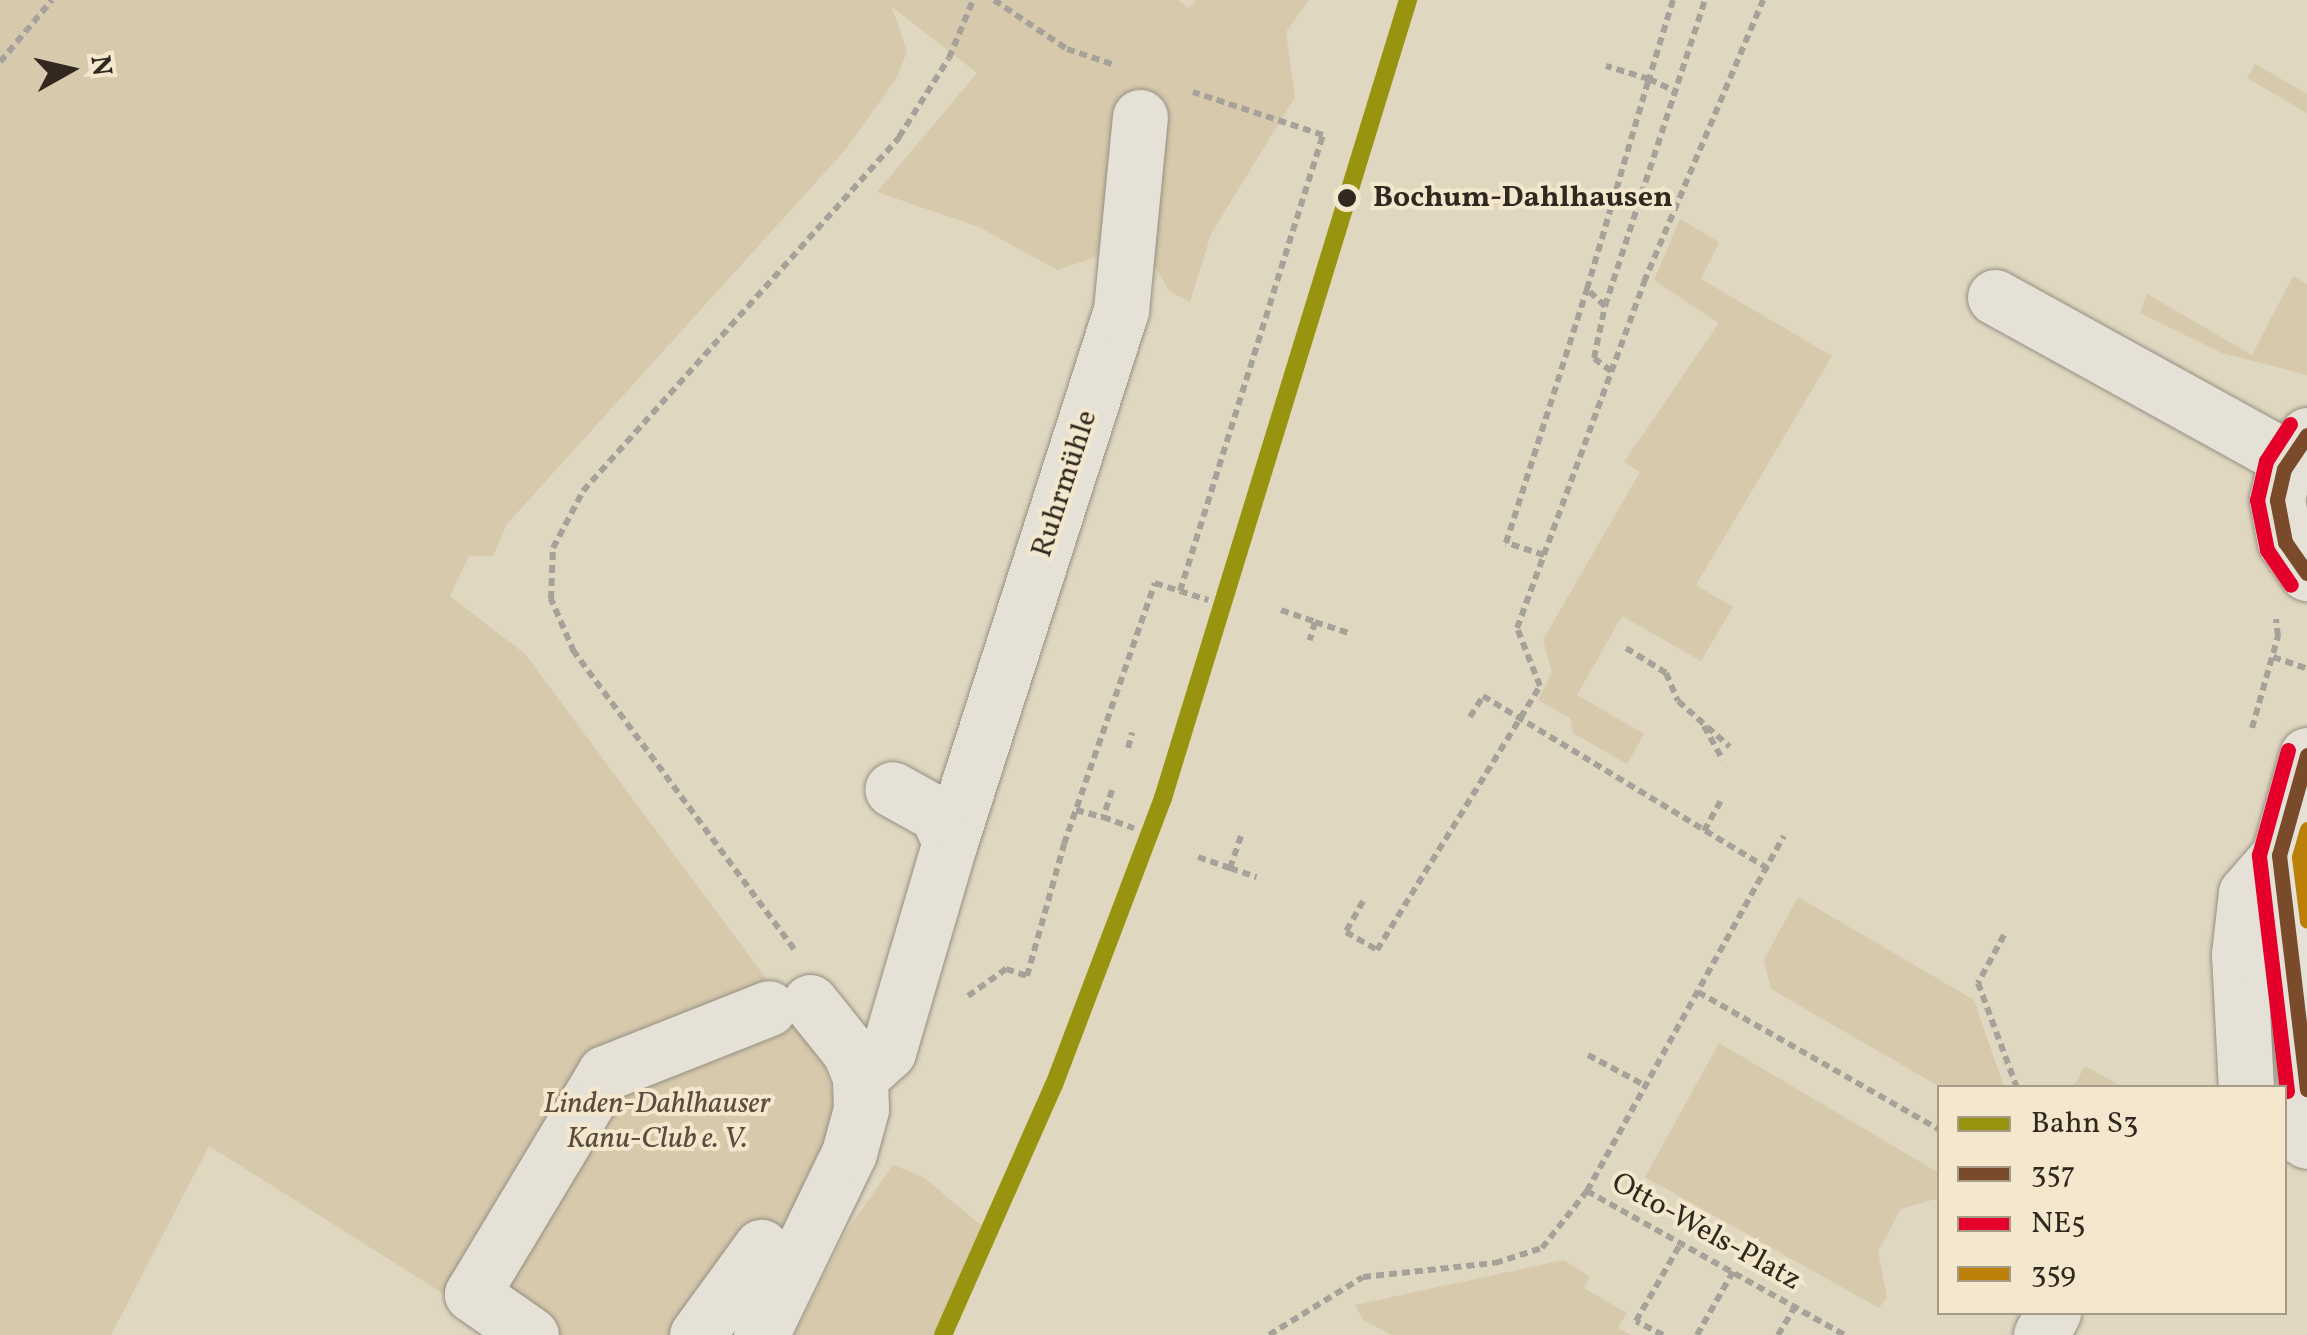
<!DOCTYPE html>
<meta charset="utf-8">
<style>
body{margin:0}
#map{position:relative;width:2307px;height:1335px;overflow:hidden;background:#e0d7c1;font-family:Vollkorn,serif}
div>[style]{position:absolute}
.green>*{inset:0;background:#d6c9ac}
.path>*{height:6px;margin-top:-3px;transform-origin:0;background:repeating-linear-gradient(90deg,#a6a199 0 8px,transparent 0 13px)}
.roads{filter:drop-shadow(0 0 2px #958f82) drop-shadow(0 0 2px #958f82)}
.minor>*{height:55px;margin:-27.5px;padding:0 27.5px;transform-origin:27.5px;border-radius:27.5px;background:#e6e1d6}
.bus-1>*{height:15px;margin:-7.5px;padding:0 7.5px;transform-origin:7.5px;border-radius:7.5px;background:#7a4b2a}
.bus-2>*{height:15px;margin:-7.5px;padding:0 7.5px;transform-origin:7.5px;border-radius:7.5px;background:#e4002b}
.bus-3>*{height:15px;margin:-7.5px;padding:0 7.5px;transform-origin:7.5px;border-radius:7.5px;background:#bc8009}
.rail-1>*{height:18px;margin:-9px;padding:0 9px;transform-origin:9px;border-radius:9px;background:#999410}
.dots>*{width:28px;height:28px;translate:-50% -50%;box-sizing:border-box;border:5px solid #f3e8ce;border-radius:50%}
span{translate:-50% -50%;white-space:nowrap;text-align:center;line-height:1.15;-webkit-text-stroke:8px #f3e8ce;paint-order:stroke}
.stop-label{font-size:30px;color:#33281f;font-weight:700}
.left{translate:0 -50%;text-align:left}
.street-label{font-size:30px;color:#33281f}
.park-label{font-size:30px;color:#5a4d3e;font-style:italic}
.legend{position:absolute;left:1937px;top:1085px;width:350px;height:230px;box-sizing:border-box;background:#f3e8ce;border:2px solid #a69b88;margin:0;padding:12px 18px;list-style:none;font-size:30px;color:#33281f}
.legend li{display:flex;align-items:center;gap:20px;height:50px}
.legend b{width:50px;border:2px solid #a69b88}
.north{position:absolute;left:20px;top:20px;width:100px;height:100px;-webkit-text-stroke:8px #f3e8ce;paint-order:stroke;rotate:82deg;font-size:28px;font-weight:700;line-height:40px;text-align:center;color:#33281f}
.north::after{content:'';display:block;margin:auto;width:35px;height:45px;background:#33281f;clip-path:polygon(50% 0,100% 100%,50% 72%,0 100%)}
</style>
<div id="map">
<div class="green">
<i style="clip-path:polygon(0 0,1178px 0,1189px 8px,1196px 0,1309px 0,1286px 32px,1295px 97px,1211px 234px,1190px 302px,1169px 291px,1141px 242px,1057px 270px,979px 227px,877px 192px,977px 73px,892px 7px,907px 52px,896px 79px,846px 149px,507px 524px,493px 556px,469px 556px,450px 596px,525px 654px,820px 1051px,834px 1099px,827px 1160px,741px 1335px,509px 1335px,209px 1146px,111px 1335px,0 1335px)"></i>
<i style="clip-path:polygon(2255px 64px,2307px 94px,2307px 113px,2247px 78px)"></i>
<i style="clip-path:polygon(1680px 219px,1719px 242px,1701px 279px,1832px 356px,1696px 585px,1733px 607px,1701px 661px,1622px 616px,1577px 695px,1644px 734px,1627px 764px,1573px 733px,1570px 718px,1538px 700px,1552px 672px,1543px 640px,1640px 472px,1624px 462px,1719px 323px,1654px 280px)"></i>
<i style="clip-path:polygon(2293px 276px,2307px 284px,2307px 375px,2222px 353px,2140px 313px,2147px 294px,2252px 355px)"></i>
<i style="clip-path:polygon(1798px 897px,1974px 1000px,2004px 1087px,1940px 1087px,1771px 989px,1764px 960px)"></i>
<i style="clip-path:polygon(1719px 1043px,1939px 1173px,1939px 1198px,1901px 1209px,1878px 1251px,1887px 1297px,1879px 1308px,1645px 1177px)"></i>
<i style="clip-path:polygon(2085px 1066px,2123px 1087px,2073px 1087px)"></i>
<i style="clip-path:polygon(893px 1165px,923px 1177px,982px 1226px,934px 1335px,794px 1335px,846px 1232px)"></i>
<i style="clip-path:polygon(1564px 1260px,1590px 1277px,1584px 1288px,1627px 1313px,1618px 1328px,1631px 1335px,1392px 1335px,1363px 1320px,1355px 1305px)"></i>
</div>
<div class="path">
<i style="left:994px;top:0;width:88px;rotate:33.9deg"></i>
<i style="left:1067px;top:49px;width:51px;rotate:18.4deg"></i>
<i style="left:1673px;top:0;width:83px;rotate:106.9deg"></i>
<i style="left:1649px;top:79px;width:29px;rotate:25deg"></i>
<i style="left:0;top:62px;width:81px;rotate:-50deg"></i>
<i style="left:1605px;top:306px;width:25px;rotate:-137deg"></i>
<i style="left:1587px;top:289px;width:219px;rotate:-73.6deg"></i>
<i style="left:1649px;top:79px;width:45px;rotate:-163.2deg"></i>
<i style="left:1611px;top:371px;width:21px;rotate:-143deg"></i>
<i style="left:1594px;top:358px;width:53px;rotate:-78.1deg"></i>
<i style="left:1605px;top:306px;width:322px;rotate:-71.9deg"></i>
<i style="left:1544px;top:555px;width:40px;rotate:-162deg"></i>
<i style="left:1506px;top:543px;width:267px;rotate:-72.3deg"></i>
<i style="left:1180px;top:591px;width:478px;rotate:-72.6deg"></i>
<i style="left:1323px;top:135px;width:137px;rotate:-161.7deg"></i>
<i style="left:1281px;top:610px;width:36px;rotate:19deg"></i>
<i style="left:1315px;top:622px;width:19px;rotate:106deg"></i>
<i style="left:1315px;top:622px;width:35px;rotate:18deg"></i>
<i style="left:1626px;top:648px;width:47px;rotate:32deg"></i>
<i style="left:1666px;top:673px;width:30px;rotate:67deg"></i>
<i style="left:1678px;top:701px;width:69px;rotate:41.5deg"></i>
<i style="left:2273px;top:657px;width:36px;rotate:19deg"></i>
<i style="left:1470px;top:717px;width:25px;rotate:-58deg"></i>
<i style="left:1483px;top:696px;width:332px;rotate:31.2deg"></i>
<i style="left:1704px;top:726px;width:39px;rotate:61deg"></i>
<i style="left:2252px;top:728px;width:96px;rotate:-74.2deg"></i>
<i style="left:2278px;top:636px;width:17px;rotate:-97deg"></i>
<i style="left:1128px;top:748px;width:16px;rotate:-75deg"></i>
<i style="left:1112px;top:790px;width:28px;rotate:108deg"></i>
<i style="left:1103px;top:817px;width:33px;rotate:20deg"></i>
<i style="left:1076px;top:810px;width:28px;rotate:15deg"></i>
<i style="left:1704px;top:831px;width:38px;rotate:-61deg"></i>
<i style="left:1241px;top:836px;width:34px;rotate:109deg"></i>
<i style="left:1230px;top:868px;width:28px;rotate:19deg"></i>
<i style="left:1198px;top:857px;width:34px;rotate:19deg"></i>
<i style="left:1363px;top:901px;width:35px;rotate:119deg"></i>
<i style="left:1346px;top:932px;width:36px;rotate:30deg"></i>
<i style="left:1377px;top:950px;width:310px;rotate:-58.3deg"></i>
<i style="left:1540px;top:686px;width:62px;rotate:-111.6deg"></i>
<i style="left:1517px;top:628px;width:369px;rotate:-69.8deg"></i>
<i style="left:1644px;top:282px;width:306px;rotate:-67.1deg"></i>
<i style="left:2004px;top:935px;width:55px;rotate:118.4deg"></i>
<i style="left:1978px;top:983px;width:112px;rotate:69.6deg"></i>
<i style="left:794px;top:949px;width:370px;rotate:-126.5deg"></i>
<i style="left:574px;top:652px;width:58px;rotate:-113.5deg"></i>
<i style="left:551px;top:599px;width:51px;rotate:-87.8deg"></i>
<i style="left:553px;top:548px;width:64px;rotate:-62.2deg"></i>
<i style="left:583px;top:491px;width:475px;rotate:-48.2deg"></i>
<i style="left:899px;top:137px;width:93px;rotate:-57.7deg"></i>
<i style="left:949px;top:58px;width:63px;rotate:-67.5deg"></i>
<i style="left:1698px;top:992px;width:279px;rotate:29.7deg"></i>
<i style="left:968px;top:996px;width:47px;rotate:-35.4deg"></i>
<i style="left:1006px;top:969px;width:22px;rotate:18deg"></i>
<i style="left:1027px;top:976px;width:137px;rotate:-74.3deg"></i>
<i style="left:1064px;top:844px;width:276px;rotate:-70.8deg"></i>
<i style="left:1155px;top:583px;width:56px;rotate:17.8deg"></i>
<i style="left:1588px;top:1055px;width:66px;rotate:28.1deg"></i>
<i style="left:1587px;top:1191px;width:295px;rotate:29.2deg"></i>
<i style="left:1269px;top:1335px;width:110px;rotate:-31.7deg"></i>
<i style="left:1363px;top:1277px;width:133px;rotate:-6.1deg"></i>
<i style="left:1495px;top:1263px;width:49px;rotate:-17.7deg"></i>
<i style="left:1542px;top:1248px;width:73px;rotate:-51.7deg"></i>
<i style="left:1587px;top:1191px;width:406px;rotate:-61deg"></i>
<i style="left:1663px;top:1335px;width:30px;rotate:-153deg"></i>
<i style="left:1636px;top:1321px;width:90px;rotate:-60deg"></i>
<i style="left:1697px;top:1335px;width:73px;rotate:-60.3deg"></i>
<i style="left:1778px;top:1335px;width:33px;rotate:-59deg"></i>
</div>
<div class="roads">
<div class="minor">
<i style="left:1995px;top:297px;width:336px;rotate:28.9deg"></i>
<i style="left:2307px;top:435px;width:41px;rotate:124.1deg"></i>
<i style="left:2284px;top:469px;width:32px;rotate:103deg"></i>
<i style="left:2277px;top:500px;width:43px;rotate:79.2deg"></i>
<i style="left:2285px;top:542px;width:38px;rotate:55deg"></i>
<i style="left:2307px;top:755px;width:104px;rotate:105.6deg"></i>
<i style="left:2279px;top:855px;width:236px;rotate:83.2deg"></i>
<i style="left:950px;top:842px;width:559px;rotate:-72.18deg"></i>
<i style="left:1121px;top:310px;width:194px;rotate:-84.4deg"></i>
<i style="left:860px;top:1077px;width:38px;rotate:-42deg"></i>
<i style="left:888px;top:1052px;width:219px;rotate:-73.6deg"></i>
<i style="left:950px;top:842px;width:31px;rotate:-115deg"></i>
<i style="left:937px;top:814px;width:51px;rotate:-150.9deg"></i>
<i style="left:2246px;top:1088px;width:134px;rotate:-93deg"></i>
<i style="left:2239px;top:954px;width:61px;rotate:-83.5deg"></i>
<i style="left:2246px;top:893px;width:50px;rotate:-49deg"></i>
<i style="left:2284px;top:1127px;width:27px;rotate:31deg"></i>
<i style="left:531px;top:1335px;width:72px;rotate:-145.2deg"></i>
<i style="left:472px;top:1294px;width:258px;rotate:-59deg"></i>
<i style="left:605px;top:1073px;width:176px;rotate:-21.6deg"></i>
<i style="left:697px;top:1335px;width:109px;rotate:-54deg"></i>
<i style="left:761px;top:1335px;width:202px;rotate:-64.2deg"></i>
<i style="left:849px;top:1153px;width:46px;rotate:-74.7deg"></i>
<i style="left:861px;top:1109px;width:32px;rotate:-92deg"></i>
<i style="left:860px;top:1077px;width:27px;rotate:-112deg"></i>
<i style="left:850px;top:1052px;width:64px;rotate:-128.7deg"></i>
<i style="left:2041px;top:1335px;width:26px;rotate:-62deg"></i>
</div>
</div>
<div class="bus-1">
<i style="left:2307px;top:435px;width:41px;rotate:124.1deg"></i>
<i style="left:2284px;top:469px;width:32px;rotate:103deg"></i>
<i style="left:2277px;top:500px;width:43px;rotate:79.2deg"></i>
<i style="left:2285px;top:542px;width:38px;rotate:55deg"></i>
<i style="left:2307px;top:755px;width:104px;rotate:105.6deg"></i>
<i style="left:2279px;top:855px;width:236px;rotate:83.2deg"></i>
</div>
<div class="bus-2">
<i style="left:2290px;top:424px;width:44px;rotate:123deg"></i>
<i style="left:2266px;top:461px;width:40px;rotate:103deg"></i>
<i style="left:2257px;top:500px;width:51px;rotate:78.7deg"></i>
<i style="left:2267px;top:550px;width:42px;rotate:55.6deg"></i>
<i style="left:2287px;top:1091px;width:238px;rotate:-96.8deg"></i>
<i style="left:2259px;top:855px;width:109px;rotate:-74.6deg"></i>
</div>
<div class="bus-3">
<i style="left:2307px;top:829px;width:29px;rotate:106deg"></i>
<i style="left:2299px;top:857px;width:64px;rotate:82.9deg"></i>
</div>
<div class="rail-1">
<i style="left:943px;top:1335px;width:274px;rotate:-66.1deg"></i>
<i style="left:1054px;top:1085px;width:307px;rotate:-69.2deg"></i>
<i style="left:1163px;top:798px;width:835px;rotate:-72.93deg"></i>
</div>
<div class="dots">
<i style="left:1347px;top:198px;background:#33281f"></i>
</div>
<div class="stop-label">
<span class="left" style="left:1373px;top:198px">Bochum-Dahlhausen</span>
</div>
<div class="street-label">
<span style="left:1065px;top:484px;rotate:-72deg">Ruhrmühle</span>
<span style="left:1706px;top:1232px;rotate:29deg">Otto-Wels-Platz</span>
</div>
<div class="park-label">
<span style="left:657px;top:1121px">Linden-Dahlhauser<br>Kanu-Club e. V.</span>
</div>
<ul class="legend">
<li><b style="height:12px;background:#999410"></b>Bahn S3</li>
<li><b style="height:12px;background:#7a4b2a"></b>357</li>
<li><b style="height:12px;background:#e4002b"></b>NE5</li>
<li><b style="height:12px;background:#bc8009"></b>359</li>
</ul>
<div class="north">N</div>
</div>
